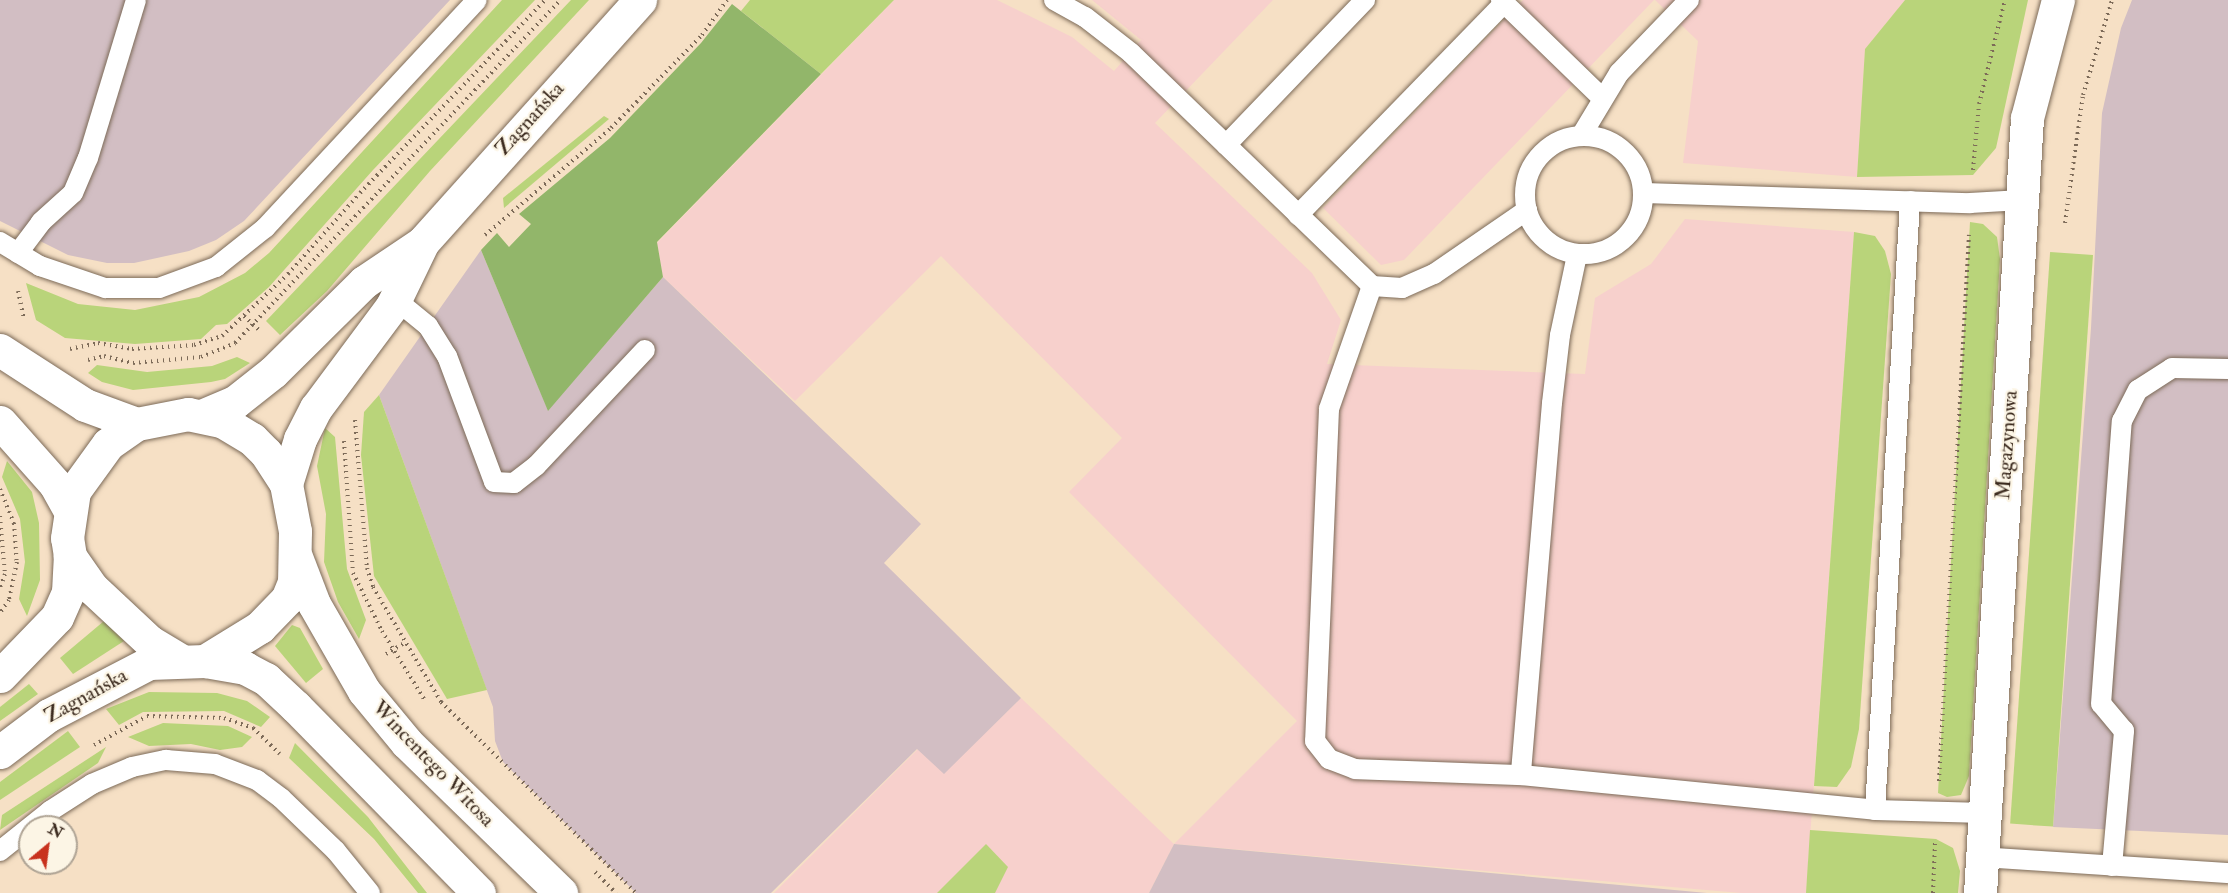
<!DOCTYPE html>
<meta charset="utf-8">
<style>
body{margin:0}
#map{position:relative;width:2228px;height:893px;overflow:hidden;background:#f6e0c5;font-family:"IM FELL Double Pica",serif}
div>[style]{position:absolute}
.built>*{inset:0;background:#f7d0cc}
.industrial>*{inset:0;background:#d2bec3}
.green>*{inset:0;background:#b9d47a;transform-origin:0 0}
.forest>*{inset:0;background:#92b66a}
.path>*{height:4px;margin-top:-2px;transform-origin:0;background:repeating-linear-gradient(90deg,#7c6a58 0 1.5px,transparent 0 6px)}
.roads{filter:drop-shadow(0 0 2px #7c6a58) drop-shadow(0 0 2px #7c6a58)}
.service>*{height:20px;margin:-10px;padding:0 10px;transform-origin:10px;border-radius:10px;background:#fff}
.service>.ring{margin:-10px;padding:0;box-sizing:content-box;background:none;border:20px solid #fff;border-radius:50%}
.minor>*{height:33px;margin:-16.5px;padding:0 16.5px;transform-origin:16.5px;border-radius:16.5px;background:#fff}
.tertiary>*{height:33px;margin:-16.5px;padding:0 16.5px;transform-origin:16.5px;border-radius:16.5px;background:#fff}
.secondary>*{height:33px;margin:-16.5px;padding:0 16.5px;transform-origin:16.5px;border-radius:16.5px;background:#fff}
span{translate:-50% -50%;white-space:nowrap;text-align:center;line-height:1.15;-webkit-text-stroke:4.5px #fcf5e5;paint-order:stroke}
.street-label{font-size:21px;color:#3b2a1e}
.north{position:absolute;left:18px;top:815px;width:60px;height:60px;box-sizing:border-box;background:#fcf5e5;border:2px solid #afa495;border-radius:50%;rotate:29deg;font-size:16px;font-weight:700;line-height:24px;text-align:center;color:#3b2a1e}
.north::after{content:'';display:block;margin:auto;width:21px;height:27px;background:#c8321e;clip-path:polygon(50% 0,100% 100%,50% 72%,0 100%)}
</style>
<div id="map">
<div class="built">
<i style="clip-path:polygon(894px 0,997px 0,1072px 37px,1114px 71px,1141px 40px,1092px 0,1273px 0,1155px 123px,1312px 273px,1341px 320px,1327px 364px,1585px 374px,1595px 298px,1651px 264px,1685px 219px,1854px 232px,1806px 893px,1741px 893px,1174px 844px,1149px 893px,774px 893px,918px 749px,944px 773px,1021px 698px,1174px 844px,1297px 721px,1069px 492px,1122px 438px,941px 256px,795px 401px,663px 277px,657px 243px)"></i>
<i style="clip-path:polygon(1523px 0,1654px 0,1404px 260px,1381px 265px,1323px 208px)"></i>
<i style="clip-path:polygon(1655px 0,1905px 0,1865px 49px,1857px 177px,1683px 163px,1698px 41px)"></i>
</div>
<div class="industrial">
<i style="clip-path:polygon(0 0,450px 0,244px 221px,216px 240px,189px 251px,134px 263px,107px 263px,68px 255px,0 221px)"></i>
<i style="clip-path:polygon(2132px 0,2228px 0,2228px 835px,2053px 827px,2091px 328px,2102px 113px,2121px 28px)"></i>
<i style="clip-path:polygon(481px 250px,548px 410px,663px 277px,921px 524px,884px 563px,1021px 698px,944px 774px,917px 749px,771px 893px,636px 893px,503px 762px,495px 741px,493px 707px,379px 395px)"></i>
<i style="clip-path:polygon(1174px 844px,1707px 893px,1149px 893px)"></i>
</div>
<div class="green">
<i style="clip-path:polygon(502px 0,535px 0,373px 170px,269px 287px,227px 324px,216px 325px,201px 339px,135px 344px,65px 338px,36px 320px,26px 283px,78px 304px,135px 310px,199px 297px,245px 273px,269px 253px)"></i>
<i style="clip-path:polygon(571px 0,589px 0,430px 171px,327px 291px,280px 335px,266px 321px)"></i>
<i style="clip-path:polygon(750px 0,894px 0,821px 74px,741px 11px)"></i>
<i style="clip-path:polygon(1905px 0,2028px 0,1996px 148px,1973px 175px,1857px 177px,1865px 49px)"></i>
<i style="clip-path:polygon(604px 116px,609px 119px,504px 208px,503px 198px)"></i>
<i style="clip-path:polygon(1970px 222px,1983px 224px,1997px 237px,2000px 259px,1969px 776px,1961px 795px,1947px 797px,1938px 793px)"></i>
<i style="clip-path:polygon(1854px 232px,1875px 236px,1885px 251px,1891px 274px,1859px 729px,1851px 767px,1837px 787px,1814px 786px)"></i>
<i style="left:2093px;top:255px;width:573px;height:43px;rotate:94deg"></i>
<i style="clip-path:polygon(237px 357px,250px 363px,225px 379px,211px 382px,133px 390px,102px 382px,88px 373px,97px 365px,147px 372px,212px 366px)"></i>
<i style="clip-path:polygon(379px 395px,487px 690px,447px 699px,374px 576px,361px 455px,364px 412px)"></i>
<i style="clip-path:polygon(325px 428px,335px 437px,347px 569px,366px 620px,359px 639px,338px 602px,324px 562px,326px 514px,317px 466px)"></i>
<i style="clip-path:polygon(7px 461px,32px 492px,39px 523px,40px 580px,27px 616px,19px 599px,25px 562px,20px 519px,2px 477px)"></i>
<i style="clip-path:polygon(104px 621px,124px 641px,73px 674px,60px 658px)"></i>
<i style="clip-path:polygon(292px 625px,300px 628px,323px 669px,306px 683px,275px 646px)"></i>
<i style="clip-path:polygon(29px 684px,38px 694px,0 721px,0 707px)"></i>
<i style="clip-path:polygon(149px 692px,217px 693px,247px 701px,270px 717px,261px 727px,224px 711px,143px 712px,119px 725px,106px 709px)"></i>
<i style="clip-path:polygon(163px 723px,228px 726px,252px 737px,242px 747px,220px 750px,191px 744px,149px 746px,128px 737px)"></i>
<i style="clip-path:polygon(68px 731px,80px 747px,0 800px,0 782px)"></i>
<i style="clip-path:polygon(295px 743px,368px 817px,427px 893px,418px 893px,374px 839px,289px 758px)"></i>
<i style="clip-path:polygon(106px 747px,98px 763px,0 830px,2px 815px)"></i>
<i style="clip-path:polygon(1810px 830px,1936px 839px,1953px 848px,1960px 871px,1958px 893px,1806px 893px)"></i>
<i style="clip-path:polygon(986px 844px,1008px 867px,995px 893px,937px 893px)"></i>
</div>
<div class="forest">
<i style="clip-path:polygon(732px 4px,821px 74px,657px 242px,663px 277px,548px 411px,481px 250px,497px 233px,509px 247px,531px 224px,519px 214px,610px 138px,701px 43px)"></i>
</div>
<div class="path">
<i style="left:1973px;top:170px;width:66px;rotate:-84.8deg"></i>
<i style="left:1979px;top:104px;width:107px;rotate:-76deg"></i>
<i style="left:2065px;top:223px;width:129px;rotate:-82deg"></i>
<i style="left:2083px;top:95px;width:99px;rotate:-73deg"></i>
<i style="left:485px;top:235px;width:165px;rotate:-40.3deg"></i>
<i style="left:611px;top:128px;width:130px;rotate:-45.6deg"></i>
<i style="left:702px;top:35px;width:43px;rotate:-54.5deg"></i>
<i style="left:18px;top:291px;width:29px;rotate:78deg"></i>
<i style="left:244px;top:316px;width:23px;rotate:43deg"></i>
<i style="left:70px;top:349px;width:29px;rotate:-12deg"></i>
<i style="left:98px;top:343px;width:35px;rotate:10deg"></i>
<i style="left:132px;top:349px;width:62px;rotate:-3.7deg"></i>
<i style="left:194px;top:345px;width:29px;rotate:-18deg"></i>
<i style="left:222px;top:336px;width:91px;rotate:-43.2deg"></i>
<i style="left:288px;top:274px;width:108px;rotate:-48.4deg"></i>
<i style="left:360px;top:193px;width:267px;rotate:-46.2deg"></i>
<i style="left:88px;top:360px;width:16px;rotate:-14deg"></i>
<i style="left:104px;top:356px;width:30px;rotate:14deg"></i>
<i style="left:133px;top:363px;width:68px;rotate:-5deg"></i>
<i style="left:201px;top:357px;width:37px;rotate:-22deg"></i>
<i style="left:235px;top:343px;width:473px;rotate:-46.5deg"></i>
<i style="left:355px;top:420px;width:148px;rotate:85.4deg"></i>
<i style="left:367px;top:568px;width:20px;rotate:72deg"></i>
<i style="left:373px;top:587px;width:134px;rotate:59.4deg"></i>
<i style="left:441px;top:702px;width:273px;rotate:44.4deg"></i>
<i style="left:344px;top:441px;width:132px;rotate:86.1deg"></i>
<i style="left:353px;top:573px;width:65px;rotate:63.4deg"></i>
<i style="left:382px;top:631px;width:80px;rotate:58.3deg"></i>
<i style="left:0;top:489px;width:37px;rotate:68deg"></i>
<i style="left:14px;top:523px;width:39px;rotate:86deg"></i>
<i style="left:17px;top:562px;width:39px;rotate:102deg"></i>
<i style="left:9px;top:600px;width:16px;rotate:125deg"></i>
<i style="left:0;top:516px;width:58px;rotate:85.1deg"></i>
<i style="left:5px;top:574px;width:15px;rotate:110deg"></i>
<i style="left:386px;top:654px;width:23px;rotate:-31deg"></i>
<i style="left:94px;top:745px;width:60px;rotate:-28.7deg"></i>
<i style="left:147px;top:716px;width:77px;rotate:1.5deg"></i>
<i style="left:224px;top:718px;width:31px;rotate:19deg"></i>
<i style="left:253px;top:728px;width:37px;rotate:44deg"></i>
<i style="left:1939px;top:781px;width:547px;rotate:-86.86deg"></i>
<i style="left:595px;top:872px;width:30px;rotate:45deg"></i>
<i style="left:1933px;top:893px;width:50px;rotate:-87.7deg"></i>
</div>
<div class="roads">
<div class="service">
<i style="left:1054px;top:0;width:35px;rotate:29deg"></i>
<i style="left:1085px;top:17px;width:58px;rotate:38deg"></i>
<i style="left:1131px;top:53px;width:335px;rotate:44deg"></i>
<i style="left:1372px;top:286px;width:30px;rotate:4deg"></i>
<i style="left:1402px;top:288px;width:35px;rotate:-24deg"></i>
<i style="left:1434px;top:274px;width:113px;rotate:-34.5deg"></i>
<i style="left:1501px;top:0;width:139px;rotate:44.1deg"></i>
<i class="ring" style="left:1525px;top:136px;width:98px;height:98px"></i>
<i style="left:1581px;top:136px;width:74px;rotate:-58.9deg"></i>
<i style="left:1619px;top:73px;width:101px;rotate:-46.2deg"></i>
<i style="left:1226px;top:145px;width:201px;rotate:-46.2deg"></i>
<i style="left:1644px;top:193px;width:326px;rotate:1.8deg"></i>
<i style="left:1970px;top:203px;width:52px;rotate:-3.3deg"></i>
<i style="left:1298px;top:215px;width:296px;rotate:-45.8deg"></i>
<i style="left:0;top:242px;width:47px;rotate:31deg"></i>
<i style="left:40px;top:266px;width:69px;rotate:18.7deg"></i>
<i style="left:105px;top:288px;width:54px"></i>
<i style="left:159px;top:288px;width:61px;rotate:-20.2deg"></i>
<i style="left:216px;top:267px;width:63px;rotate:-38.5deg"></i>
<i style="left:265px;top:228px;width:311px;rotate:-47.1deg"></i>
<i style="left:18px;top:253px;width:39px;rotate:-53deg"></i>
<i style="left:41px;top:222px;width:43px;rotate:-42.2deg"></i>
<i style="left:73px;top:193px;width:38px;rotate:-67deg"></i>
<i style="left:88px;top:158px;width:165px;rotate:-73.1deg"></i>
<i style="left:1577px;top:255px;width:82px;rotate:102deg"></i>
<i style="left:1560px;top:335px;width:68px;rotate:96.7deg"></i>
<i style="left:1552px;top:403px;width:373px;rotate:94.8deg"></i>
<i style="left:1521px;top:775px;width:356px;rotate:5.6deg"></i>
<i style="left:1875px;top:810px;width:109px;rotate:1.6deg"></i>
<i style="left:1372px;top:286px;width:130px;rotate:109.3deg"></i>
<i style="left:1329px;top:409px;width:332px;rotate:92.4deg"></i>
<i style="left:1315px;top:741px;width:23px;rotate:52deg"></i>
<i style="left:1329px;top:759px;width:28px;rotate:21deg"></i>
<i style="left:1355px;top:769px;width:166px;rotate:2.1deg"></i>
<i style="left:395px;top:299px;width:43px;rotate:39.3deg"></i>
<i style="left:428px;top:326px;width:36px;rotate:58deg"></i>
<i style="left:447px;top:356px;width:134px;rotate:69.5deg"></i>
<i style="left:494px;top:482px;width:20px;rotate:3deg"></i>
<i style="left:514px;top:483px;width:28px;rotate:-38deg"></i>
<i style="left:536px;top:466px;width:159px;rotate:-46.8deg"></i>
<i style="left:1875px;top:810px;width:610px;rotate:-86.71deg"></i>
<i style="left:0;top:851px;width:64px;rotate:-38.7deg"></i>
<i style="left:50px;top:811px;width:50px;rotate:-32.7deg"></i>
<i style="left:92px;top:784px;width:43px;rotate:-23deg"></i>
<i style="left:132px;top:767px;width:35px;rotate:-12deg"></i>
<i style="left:166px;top:760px;width:49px;rotate:4.7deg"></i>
<i style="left:215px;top:764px;width:45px;rotate:20.9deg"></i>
<i style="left:257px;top:780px;width:30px;rotate:37deg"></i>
<i style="left:281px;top:798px;width:76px;rotate:43.9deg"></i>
<i style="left:336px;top:851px;width:54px;rotate:51deg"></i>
<i style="left:1981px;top:857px;width:248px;rotate:3.7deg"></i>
<i style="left:2112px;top:866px;width:136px;rotate:-84.9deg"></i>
<i style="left:2124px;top:731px;width:35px;rotate:-130deg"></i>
<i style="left:2101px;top:704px;width:284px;rotate:-85.8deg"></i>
<i style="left:2122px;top:421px;width:35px;rotate:-63deg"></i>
<i style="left:2138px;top:390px;width:40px;rotate:-32.9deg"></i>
<i style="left:2172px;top:368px;width:56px;rotate:1deg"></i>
</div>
<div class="minor">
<i style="left:1980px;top:893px;width:776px;rotate:-86.53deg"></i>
<i style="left:2027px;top:118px;width:122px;rotate:-75.3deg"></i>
</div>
<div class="tertiary">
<i style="left:0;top:350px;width:101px;rotate:32.9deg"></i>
<i style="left:85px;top:405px;width:55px;rotate:20.1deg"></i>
<i style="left:204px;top:415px;width:34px;rotate:-23deg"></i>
<i style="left:235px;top:402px;width:48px;rotate:-38.3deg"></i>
<i style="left:273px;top:372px;width:128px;rotate:-44.7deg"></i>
<i style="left:364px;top:282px;width:70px;rotate:-33.9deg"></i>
<i style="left:0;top:422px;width:83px;rotate:48.4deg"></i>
<i style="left:55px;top:484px;width:31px;rotate:61deg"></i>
<i style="left:286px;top:484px;width:47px;rotate:-72.7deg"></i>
<i style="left:300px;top:439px;width:35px;rotate:-63deg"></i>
<i style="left:316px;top:408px;width:127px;rotate:-53.3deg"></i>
<i style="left:392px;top:306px;width:71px;rotate:-64.2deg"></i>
<i style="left:423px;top:242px;width:325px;rotate:-48.1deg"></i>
</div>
<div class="secondary">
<i style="left:296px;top:557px;width:50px;rotate:69deg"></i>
<i style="left:314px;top:604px;width:100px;rotate:60.1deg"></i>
<i style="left:364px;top:691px;width:67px;rotate:50.4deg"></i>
<i style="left:407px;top:743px;width:215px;rotate:44.2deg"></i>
<i style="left:180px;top:660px;width:35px;rotate:-149deg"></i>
<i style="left:150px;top:642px;width:79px;rotate:-137deg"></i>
<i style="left:92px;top:588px;width:39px;rotate:-125deg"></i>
<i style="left:70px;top:556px;width:18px;rotate:-99deg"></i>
<i style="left:67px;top:538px;width:48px;rotate:-81.5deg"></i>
<i style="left:74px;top:491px;width:58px;rotate:-54.1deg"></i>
<i style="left:108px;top:444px;width:35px;rotate:-35deg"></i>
<i style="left:137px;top:424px;width:52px;rotate:-11.1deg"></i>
<i style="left:188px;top:414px;width:35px;rotate:12deg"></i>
<i style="left:222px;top:421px;width:35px;rotate:31deg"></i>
<i style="left:252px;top:439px;width:20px;rotate:45deg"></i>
<i style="left:266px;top:453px;width:37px;rotate:57deg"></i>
<i style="left:286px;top:484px;width:48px;rotate:79.2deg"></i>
<i style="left:295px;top:531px;width:51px;rotate:91.1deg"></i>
<i style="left:294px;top:582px;width:18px;rotate:112deg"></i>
<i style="left:287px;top:599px;width:39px;rotate:134deg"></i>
<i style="left:260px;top:627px;width:65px;rotate:148.3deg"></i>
<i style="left:0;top:676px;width:82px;rotate:-46deg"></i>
<i style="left:57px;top:617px;width:27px;rotate:-66deg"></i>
<i style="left:68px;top:592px;width:36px;rotate:-87deg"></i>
<i style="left:0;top:752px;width:61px;rotate:-37.1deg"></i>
<i style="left:49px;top:715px;width:113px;rotate:-27.5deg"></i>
<i style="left:149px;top:663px;width:56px;rotate:-2deg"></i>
<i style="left:205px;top:661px;width:41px;rotate:9.9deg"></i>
<i style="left:245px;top:668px;width:24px;rotate:28deg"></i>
<i style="left:266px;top:679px;width:41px;rotate:43deg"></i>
<i style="left:296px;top:707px;width:261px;rotate:45.5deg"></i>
</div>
</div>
<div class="street-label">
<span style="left:530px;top:119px;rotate:-48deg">Zagnańska</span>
<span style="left:2007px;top:445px;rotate:-86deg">Magazynowa</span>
<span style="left:86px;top:696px;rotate:-29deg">Zagnańska</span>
<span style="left:433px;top:764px;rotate:46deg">Wincentego Witosa</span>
</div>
<div class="north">N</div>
</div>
